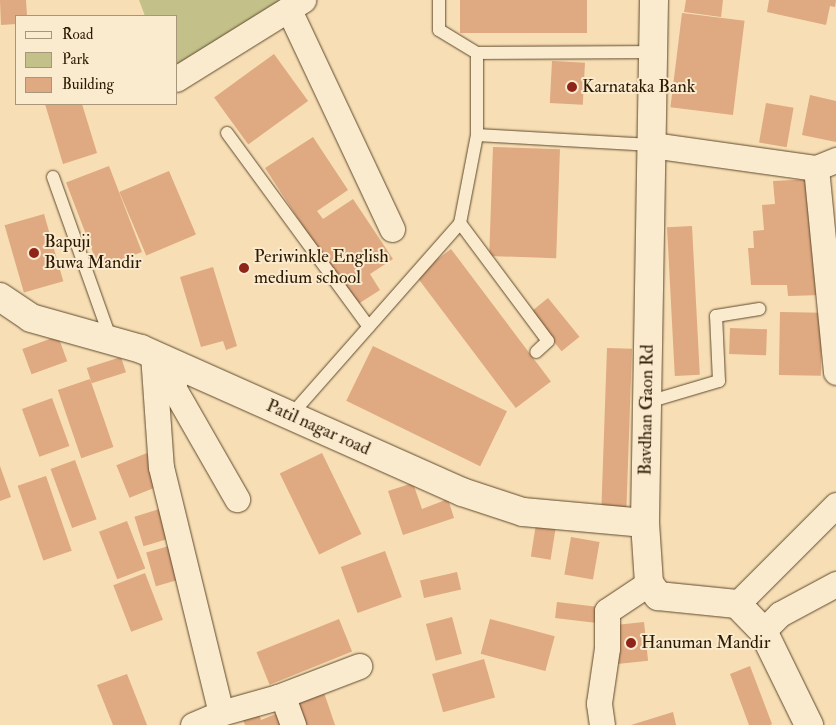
<!DOCTYPE html>
<style>
body{margin:0}
#map{position:relative;width:836px;height:725px;overflow:hidden;background:#f7deb4;font-family:"IM FELL Double Pica",serif}
div>[style]{position:absolute}
.green>*{inset:0;background:#c3c089}
.building>*{inset:0;background:#dfa981;transform-origin:0 0}
.roads{filter:drop-shadow(0 0 1px #5f4a2e) drop-shadow(0 0 1px #5f4a2e)}
.lane>*{height:12px;margin:-6px;padding:0 6px;transform-origin:6px;border-radius:6px;background:#faeace}
.street>*{height:25px;margin:-12.5px;padding:0 12.5px;transform-origin:12.5px;border-radius:12.5px;background:#faeace}
.secondary>*{height:28px;margin:-14px;padding:0 14px;transform-origin:14px;border-radius:14px;background:#faeace}
.dots>*{width:14px;height:14px;translate:-50% -50%;box-sizing:border-box;border:2px solid #faeace;border-radius:50%}
span{translate:-50% -50%;white-space:nowrap;text-align:center;line-height:1.15;-webkit-text-stroke:4px #faeace;paint-order:stroke}
.poi-label{font-size:18px;color:#2c1902}
.left{translate:0 -50%;text-align:left}
.street-label{font-size:18px;color:#2c1902}
.legend{position:absolute;left:15px;top:15px;width:162px;height:90px;box-sizing:border-box;background:#faeace;border:1px solid #a8967c;margin:0;padding:6px 9px;list-style:none;font-size:15px;color:#2c1902}
.legend li{display:flex;align-items:center;gap:10px;height:25px}
.legend b{width:25px;border:1px solid #a8967c}
</style>
<div id="map">
<div class="green">
<i style="clip-path:polygon(139px 0,293px 0,176px 83px,176px 16px,145px 16px)"></i>
</div>
<div class="building">
<i style="clip-path:polygon(0 0,26px 0,27px 16px,16px 16px,16px 24px,1px 25px)"></i>
<i style="left:460px;top:0;width:127px;height:33px"></i>
<i style="clip-path:polygon(686px 0,723px 0,721px 17px,684px 12px)"></i>
<i style="clip-path:polygon(769px 0,836px 0,835px 7px,830px 6px,826px 25px,767px 12px)"></i>
<i style="left:682px;top:13px;width:63px;height:95px;rotate:7deg"></i>
<i style="left:274px;top:54px;width:58px;height:74px;rotate:54deg"></i>
<i style="left:552px;top:61px;width:33px;height:42px;rotate:3deg"></i>
<i style="clip-path:polygon(810px 95px,836px 101px,836px 142px,802px 135px)"></i>
<i style="left:766px;top:103px;width:28px;height:40px;rotate:10deg"></i>
<i style="clip-path:polygon(45px 104px,82px 104px,97px 153px,63px 164px)"></i>
<i style="clip-path:polygon(313px 137px,348px 190px,317px 211px,323px 219px,353px 199px,393px 259px,370px 274px,380px 290px,355px 306px,265px 168px)"></i>
<i style="left:493px;top:147px;width:67px;height:109px;rotate:2deg"></i>
<i style="left:109px;top:166px;width:92px;height:46px;rotate:69deg"></i>
<i style="left:169px;top:171px;width:69px;height:54px;rotate:67deg"></i>
<i style="clip-path:polygon(814px 179px,822px 295px,788px 296px,787px 285px,751px 285px,748px 248px,754px 248px,753px 231px,764px 230px,762px 205px,775px 204px,773px 181px)"></i>
<i style="left:44px;top:214px;width:70px;height:41px;rotate:74deg"></i>
<i style="left:692px;top:226px;width:149px;height:25px;rotate:87deg"></i>
<i style="left:451px;top:249px;width:166px;height:44px;rotate:53deg"></i>
<i style="clip-path:polygon(213px 267px,237px 346px,226px 350px,223px 341px,201px 347px,180px 277px)"></i>
<i style="left:548px;top:298px;width:50px;height:23px;rotate:51deg"></i>
<i style="left:780px;top:312px;width:42px;height:63px;rotate:1deg"></i>
<i style="left:730px;top:328px;width:37px;height:26px;rotate:2deg"></i>
<i style="left:58px;top:336px;width:27px;height:38px;rotate:70deg"></i>
<i style="left:373px;top:346px;width:149px;height:61px;rotate:26deg"></i>
<i style="left:607px;top:348px;width:25px;height:159px;rotate:2deg"></i>
<i style="left:121px;top:357px;width:16px;height:36px;rotate:72deg"></i>
<i style="left:90px;top:379px;width:72px;height:34px;rotate:71deg"></i>
<i style="left:52px;top:398px;width:51px;height:32px;rotate:70deg"></i>
<i style="left:147px;top:453px;width:35px;height:33px;rotate:68deg"></i>
<i style="left:322px;top:453px;width:90px;height:47px;rotate:64deg"></i>
<i style="left:75px;top:460px;width:63px;height:26px;rotate:70deg"></i>
<i style="clip-path:polygon(0 466px,11px 497px,0 501px)"></i>
<i style="left:46px;top:476px;width:79px;height:30px;rotate:71deg"></i>
<i style="clip-path:polygon(413px 483px,422px 509px,448px 499px,454px 518px,403px 535px,388px 491px)"></i>
<i style="left:166px;top:507px;width:31px;height:33px;rotate:73deg"></i>
<i style="left:127px;top:521px;width:51px;height:30px;rotate:69deg"></i>
<i style="left:536px;top:524px;width:20px;height:33px;rotate:9deg"></i>
<i style="left:571px;top:537px;width:29px;height:38px;rotate:10deg"></i>
<i style="left:176px;top:544px;width:35px;height:31px;rotate:74deg"></i>
<i style="left:385px;top:551px;width:49px;height:47px;rotate:70deg"></i>
<i style="left:457px;top:572px;width:18px;height:38px;rotate:77deg"></i>
<i style="left:145px;top:573px;width:50px;height:34px;rotate:69deg"></i>
<i style="left:557px;top:602px;width:40px;height:16px;rotate:7deg"></i>
<i style="left:452px;top:617px;width:38px;height:27px;rotate:75deg"></i>
<i style="left:339px;top:619px;width:35px;height:89px;rotate:68deg"></i>
<i style="left:490px;top:619px;width:67px;height:36px;rotate:15deg"></i>
<i style="left:644px;top:622px;width:39px;height:31px;rotate:84deg"></i>
<i style="left:484px;top:659px;width:40px;height:54px;rotate:74deg"></i>
<i style="clip-path:polygon(750px 666px,772px 724px,770px 725px,749px 725px,730px 674px)"></i>
<i style="clip-path:polygon(127px 674px,147px 725px,113px 725px,97px 685px)"></i>
<i style="clip-path:polygon(321px 684px,335px 725px,301px 725px,291px 694px)"></i>
<i style="clip-path:polygon(673px 712px,676px 725px,631px 725px)"></i>
<i style="clip-path:polygon(278px 713px,283px 725px,245px 725px,243px 720px,259px 714px,261px 720px)"></i>
</div>
<div class="roads">
<div class="lane">
<i style="left:439px;top:0;width:30px;rotate:90deg"></i>
<i style="left:439px;top:30px;width:44px;rotate:31.2deg"></i>
<i style="left:477px;top:53px;width:82px;rotate:90deg"></i>
<i style="left:477px;top:135px;width:90px;rotate:100.9deg"></i>
<i style="left:460px;top:223px;width:147px;rotate:53.3deg"></i>
<i style="left:548px;top:341px;width:16px;rotate:137deg"></i>
<i style="left:477px;top:53px;width:177px;rotate:-0.3deg"></i>
<i style="left:227px;top:133px;width:240px;rotate:53.8deg"></i>
<i style="left:477px;top:135px;width:175px;rotate:3.3deg"></i>
<i style="left:53px;top:177px;width:173px;rotate:70.4deg"></i>
<i style="left:648px;top:402px;width:74px;rotate:-16.5deg"></i>
<i style="left:719px;top:381px;width:65px;rotate:-92.6deg"></i>
<i style="left:716px;top:316px;width:44px;rotate:-9.2deg"></i>
<i style="left:291px;top:415px;width:256px;rotate:-48.6deg"></i>
</div>
<div class="street">
<i style="left:289px;top:10px;width:242px;rotate:64.8deg"></i>
<i style="left:176px;top:79px;width:150px;rotate:-31.9deg"></i>
<i style="left:652px;top:145px;width:166px;rotate:8deg"></i>
<i style="left:816px;top:168px;width:22px;rotate:-22deg"></i>
<i style="left:816px;top:168px;width:205px;rotate:84.4deg"></i>
<i style="left:153px;top:354px;width:113px;rotate:86deg"></i>
<i style="left:161px;top:467px;width:253px;rotate:76.3deg"></i>
<i style="left:174px;top:363px;width:26px;rotate:90deg"></i>
<i style="left:174px;top:389px;width:127px;rotate:60.2deg"></i>
<i style="left:737px;top:604px;width:140px;rotate:-45deg"></i>
<i style="left:763px;top:631px;width:24px;rotate:-45deg"></i>
<i style="left:780px;top:614px;width:64px;rotate:-28.2deg"></i>
<i style="left:278px;top:697px;width:87px;rotate:-20.9deg"></i>
<i style="left:193px;top:725px;width:30px;rotate:-23deg"></i>
<i style="left:221px;top:713px;width:59px;rotate:-15.7deg"></i>
<i style="left:278px;top:697px;width:7px;rotate:27deg"></i>
<i style="left:284px;top:700px;width:27px;rotate:70deg"></i>
<i style="left:602px;top:725px;width:22px;rotate:-98deg"></i>
<i style="left:599px;top:703px;width:56px;rotate:-81.7deg"></i>
<i style="left:607px;top:648px;width:37px;rotate:-90deg"></i>
<i style="left:607px;top:611px;width:50px;rotate:-33.7deg"></i>
</div>
<div class="secondary">
<i style="left:654px;top:0;width:523px;rotate:90.99deg"></i>
<i style="left:645px;top:523px;width:60px;rotate:86.2deg"></i>
<i style="left:649px;top:583px;width:16px;rotate:55deg"></i>
<i style="left:658px;top:596px;width:79px;rotate:5.8deg"></i>
<i style="left:737px;top:604px;width:37px;rotate:46deg"></i>
<i style="left:763px;top:631px;width:105px;rotate:63.9deg"></i>
<i style="left:0;top:297px;width:37px;rotate:34deg"></i>
<i style="left:31px;top:318px;width:114px;rotate:15.7deg"></i>
<i style="left:141px;top:349px;width:351px;rotate:24deg"></i>
<i style="left:462px;top:492px;width:64px;rotate:18.2deg"></i>
<i style="left:523px;top:512px;width:122px;rotate:5.2deg"></i>
</div>
</div>
<div class="dots">
<i style="left:572px;top:87px;background:#8f2418"></i>
<i style="left:34px;top:253px;background:#8f2418"></i>
<i style="left:244px;top:268px;background:#8f2418"></i>
<i style="left:631px;top:643px;background:#8f2418"></i>
</div>
<div class="poi-label">
<span class="left" style="left:582px;top:87px">Karnataka Bank</span>
<span class="left" style="left:44px;top:253px">Bapuji<br>Buwa Mandir</span>
<span class="left" style="left:254px;top:268px">Periwinkle English<br>medium school</span>
<span class="left" style="left:641px;top:643px">Hanuman Mandir</span>
</div>
<div class="street-label">
<span style="left:647px;top:410px;rotate:-89deg">Bavdhan Gaon Rd</span>
<span style="left:318px;top:428px;rotate:24deg">Patil nagar road</span>
</div>
<ul class="legend">
<li><b style="height:6px;background:#faeace"></b>Road</li>
<li><b style="height:14px;background:#c3c089"></b>Park</li>
<li><b style="height:14px;background:#dfa981"></b>Building</li>
</ul>
</div>
